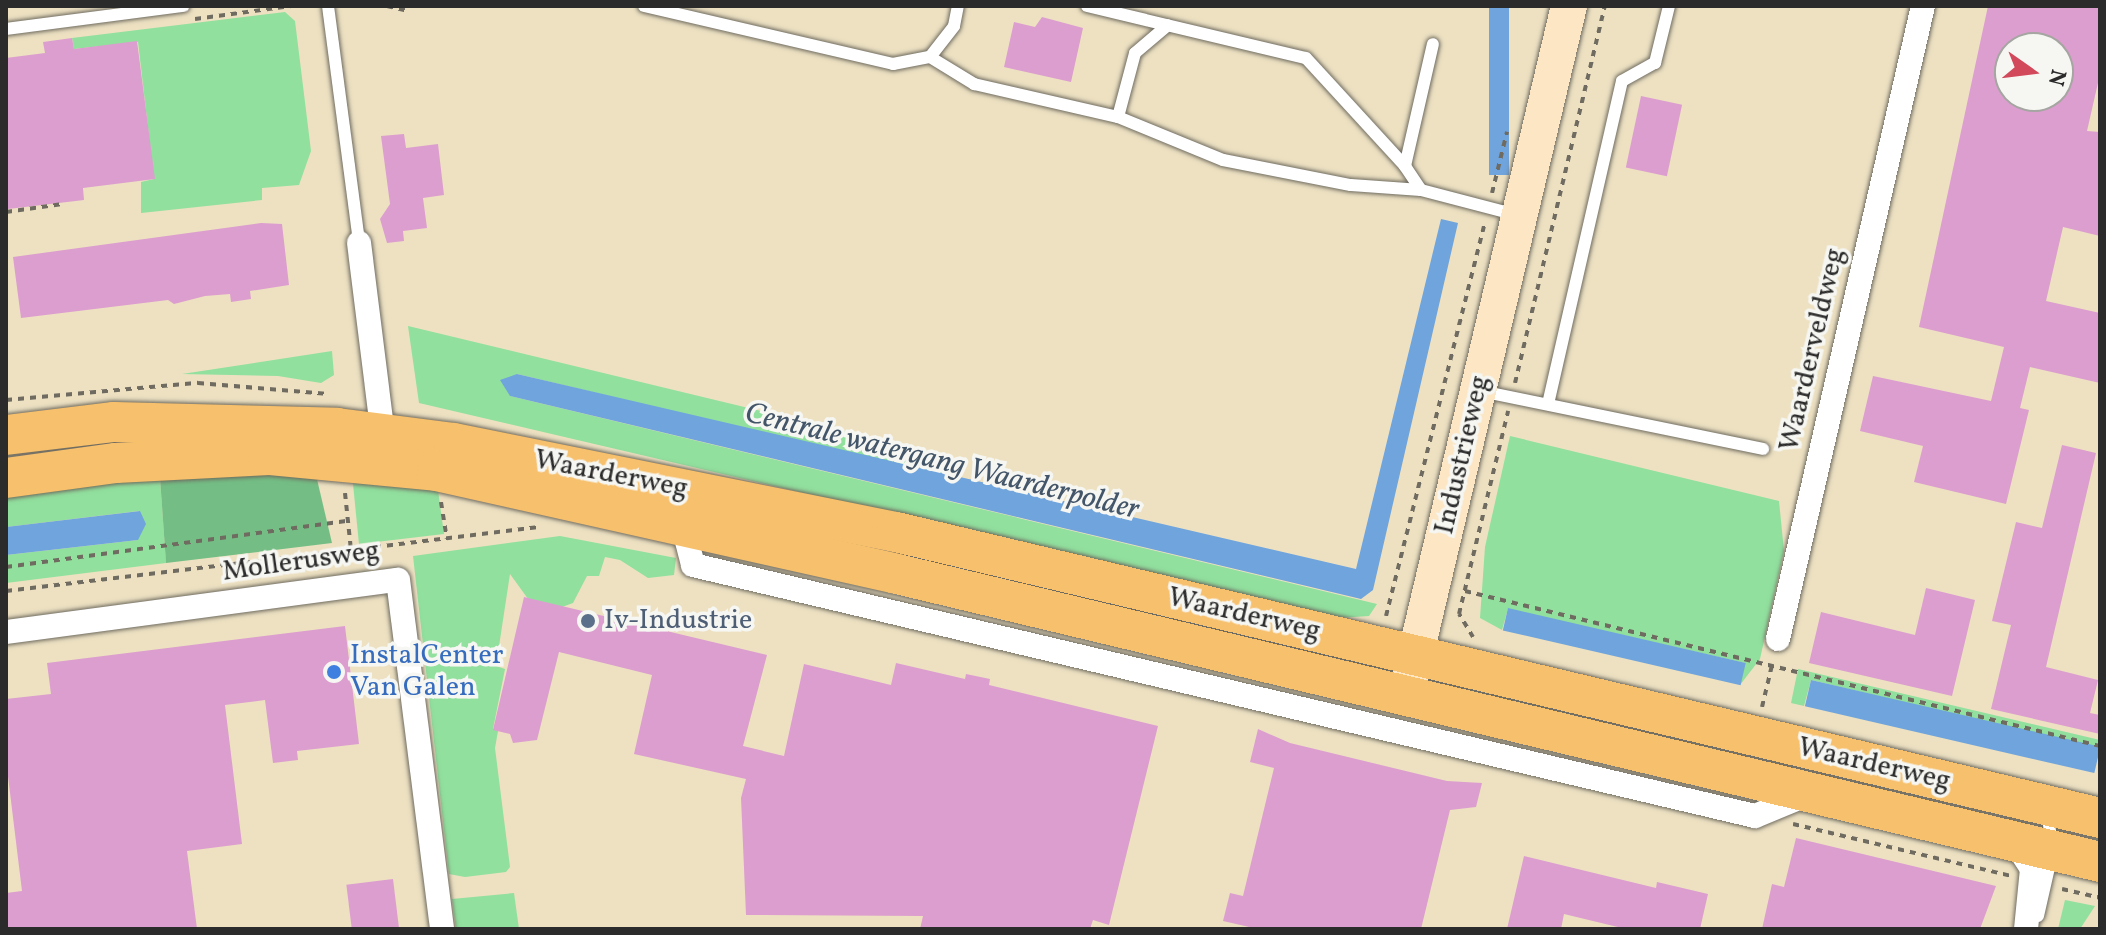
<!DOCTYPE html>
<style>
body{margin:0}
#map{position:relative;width:2106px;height:935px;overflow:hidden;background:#ede1c2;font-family:Vollkorn,serif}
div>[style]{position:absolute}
.green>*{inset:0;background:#91e09e}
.forest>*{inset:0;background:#74be85}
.water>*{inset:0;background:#6fa4dc;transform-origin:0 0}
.building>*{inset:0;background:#dc9ece;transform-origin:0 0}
.path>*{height:4px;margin-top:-2px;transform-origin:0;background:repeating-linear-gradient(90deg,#6f6b60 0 6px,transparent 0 12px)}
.roads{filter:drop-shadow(0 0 2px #6f6b60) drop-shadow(0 0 2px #6f6b60)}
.lane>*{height:12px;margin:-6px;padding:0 6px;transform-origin:6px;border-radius:6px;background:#fff}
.street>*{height:24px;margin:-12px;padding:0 12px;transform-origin:12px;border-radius:12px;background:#fff}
.secondary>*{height:36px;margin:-18px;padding:0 18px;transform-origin:18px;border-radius:18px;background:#fce6c4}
.primary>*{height:40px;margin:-20px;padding:0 20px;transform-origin:20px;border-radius:20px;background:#f7c06c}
.dots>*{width:22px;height:22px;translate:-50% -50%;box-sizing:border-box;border:4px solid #f6f6f2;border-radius:50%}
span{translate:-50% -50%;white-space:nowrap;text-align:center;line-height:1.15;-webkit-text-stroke:7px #f6f6f2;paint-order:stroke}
.street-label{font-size:28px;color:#2b2b2b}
.service-label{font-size:28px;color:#4e5e75}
.left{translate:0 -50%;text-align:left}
.shop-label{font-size:28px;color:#366cbe}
.water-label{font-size:30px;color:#435569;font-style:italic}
.frame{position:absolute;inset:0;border:8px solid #2b2b2b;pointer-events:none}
.north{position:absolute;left:1994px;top:32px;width:80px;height:80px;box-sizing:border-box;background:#f6f6f2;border:2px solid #a5a5a2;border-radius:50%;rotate:104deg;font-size:22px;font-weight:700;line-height:32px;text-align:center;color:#2b2b2b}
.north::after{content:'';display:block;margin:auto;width:28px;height:36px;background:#d1495b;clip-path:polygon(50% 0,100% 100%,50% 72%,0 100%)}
</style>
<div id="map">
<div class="green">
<i style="clip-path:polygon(285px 12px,295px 21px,311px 151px,299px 185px,262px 188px,262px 200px,141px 213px,141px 182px,154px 179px,138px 42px,74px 49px,72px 38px)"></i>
<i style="clip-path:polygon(408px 326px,952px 457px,948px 477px,517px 374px,510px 396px,1377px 604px,1369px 616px,1338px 618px,419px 403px)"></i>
<i style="clip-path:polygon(332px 351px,334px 375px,321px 383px,278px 376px,182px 374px)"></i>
<i style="clip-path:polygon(1510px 436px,1779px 501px,1784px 551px,1760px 659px,1740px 685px,1745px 663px,1508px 609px,1502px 630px,1480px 618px,1485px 547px)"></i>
<i style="clip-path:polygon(352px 474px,437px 483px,444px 534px,359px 544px)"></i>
<i style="clip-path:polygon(160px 478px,166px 563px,6px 583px,6px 555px,138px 540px,139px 511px,6px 527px,6px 493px)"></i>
<i style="clip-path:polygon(560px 536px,676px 558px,674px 575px,648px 578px,620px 560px,605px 557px,599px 576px,587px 576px,573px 603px,562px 607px,531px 603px,510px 574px,496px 666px,505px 669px,493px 729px,498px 731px,495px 748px,510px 867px,506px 872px,465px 877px,449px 874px,413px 556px)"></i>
<i style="clip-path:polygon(1798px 669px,2100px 740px,2100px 749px,1811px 680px,1804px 706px,1791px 703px)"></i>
<i style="clip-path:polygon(514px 893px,519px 929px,456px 929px,452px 899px)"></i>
<i style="clip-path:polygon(2065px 900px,2095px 906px,2080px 929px,2058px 929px)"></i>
</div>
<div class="forest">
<i style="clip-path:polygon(205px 473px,316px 475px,332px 543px,166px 563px,160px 478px)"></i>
</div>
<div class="water">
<i style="left:1489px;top:6px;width:20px;height:169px"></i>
<i style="clip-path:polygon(1441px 219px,1458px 223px,1373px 590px,1361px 599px,510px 396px,500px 380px,517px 374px,1356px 569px)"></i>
<i style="clip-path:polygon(140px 511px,146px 524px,138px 540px,6px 555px,6px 527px)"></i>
<i style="left:1508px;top:608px;width:244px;height:23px;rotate:13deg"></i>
<i style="left:1811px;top:680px;width:297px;height:27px;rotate:13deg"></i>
</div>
<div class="building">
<i style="clip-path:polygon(evenodd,1988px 6px,2100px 6px,2100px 74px,2087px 131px,2100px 132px,2100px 236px,2063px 227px,2046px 301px,2100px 313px,2100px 383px,2030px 367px,2020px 408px,2029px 410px,2006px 504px,1914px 482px,1923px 446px,1860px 431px,1873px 376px,1991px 401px,2004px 347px,1919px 327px,1988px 6px,2010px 48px,2058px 48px,2058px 96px,2010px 96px,2010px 48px)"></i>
<i style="clip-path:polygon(1042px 17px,1083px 28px,1071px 82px,1004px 67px,1014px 22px,1035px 27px)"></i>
<i style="clip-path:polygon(72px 38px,74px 49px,137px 41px,155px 179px,83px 188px,84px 200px,8px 209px,6px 58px,45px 53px,43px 42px)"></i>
<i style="left:1641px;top:96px;width:42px;height:73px;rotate:12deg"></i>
<i style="clip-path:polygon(404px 134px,406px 148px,438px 144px,444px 195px,423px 198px,427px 228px,403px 231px,404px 241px,387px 243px,380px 219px,390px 204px,381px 136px)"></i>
<i style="clip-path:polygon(261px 223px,282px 224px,289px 285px,250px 291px,251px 299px,231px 302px,230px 294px,205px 296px,174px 304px,168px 300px,21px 318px,13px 257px)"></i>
<i style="clip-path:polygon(2062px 445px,2096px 453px,2046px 667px,2098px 680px,2090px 713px,2100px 715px,2100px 734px,1991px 709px,2011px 625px,1992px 621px,2016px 522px,2042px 528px)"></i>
<i style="clip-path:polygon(1926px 588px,1975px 600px,1952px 696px,1809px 663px,1821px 612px,1915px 635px)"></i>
<i style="clip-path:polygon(524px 597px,767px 655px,743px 746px,784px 756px,804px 664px,891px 685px,896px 663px,965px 679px,966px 674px,990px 679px,989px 685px,1158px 726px,1109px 925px,1093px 920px,1090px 929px,920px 929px,923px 916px,746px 915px,741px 798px,746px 779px,634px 754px,652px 675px,559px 652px,537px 740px,513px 743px,510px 734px,493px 730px)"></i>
<i style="clip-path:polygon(345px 626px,359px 744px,297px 751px,298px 760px,273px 763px,265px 700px,225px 705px,242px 844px,187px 851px,197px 929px,6px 929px,6px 893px,22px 891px,6px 760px,6px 699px,51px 694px,47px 663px)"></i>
<i style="clip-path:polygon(1258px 729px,1290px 743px,1447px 781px,1482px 783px,1476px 807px,1450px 810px,1421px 929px,1258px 929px,1223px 921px,1230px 893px,1243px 896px,1274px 768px,1250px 762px)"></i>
<i style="clip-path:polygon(1796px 838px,1996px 886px,1980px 929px,1762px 929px,1772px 884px,1784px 887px)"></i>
<i style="clip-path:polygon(1524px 856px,1656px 888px,1657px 882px,1708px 894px,1700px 929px,1626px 929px,1564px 914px,1561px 929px,1507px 929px)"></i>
<i style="left:393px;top:879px;width:50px;height:47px;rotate:83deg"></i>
</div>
<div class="path">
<i style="left:387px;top:6px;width:22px;rotate:13deg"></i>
<i style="left:195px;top:19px;width:97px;rotate:-7.7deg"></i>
<i style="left:1492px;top:193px;width:63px;rotate:-76.2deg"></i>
<i style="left:6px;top:212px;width:57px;rotate:-8.1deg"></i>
<i style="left:6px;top:239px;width:27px;rotate:-90deg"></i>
<i style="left:1515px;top:383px;width:388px;rotate:-76.6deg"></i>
<i style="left:6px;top:400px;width:193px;rotate:-5.1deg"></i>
<i style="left:198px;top:383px;width:131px;rotate:4.8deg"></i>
<i style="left:345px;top:493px;width:57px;rotate:84deg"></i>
<i style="left:351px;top:550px;width:189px;rotate:-7deg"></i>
<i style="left:441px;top:502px;width:37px;rotate:81deg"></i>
<i style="left:6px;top:567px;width:345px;rotate:-7.7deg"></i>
<i style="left:6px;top:591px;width:347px;rotate:-6.8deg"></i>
<i style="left:1465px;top:591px;width:654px;rotate:13.72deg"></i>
<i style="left:1386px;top:616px;width:403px;rotate:-75.9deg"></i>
<i style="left:1473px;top:637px;width:27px;rotate:-121deg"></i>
<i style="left:1459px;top:614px;width:209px;rotate:-76.4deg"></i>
<i style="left:1762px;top:707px;width:43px;rotate:-76.6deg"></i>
<i style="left:1793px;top:824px;width:224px;rotate:13.4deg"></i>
<i style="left:2062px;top:889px;width:39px;rotate:13deg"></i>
</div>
<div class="roads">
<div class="lane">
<i style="left:328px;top:6px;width:239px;rotate:82.5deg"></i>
<i style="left:644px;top:6px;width:256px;rotate:13.1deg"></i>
<i style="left:893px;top:64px;width:38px;rotate:-11deg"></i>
<i style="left:930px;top:57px;width:39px;rotate:-52deg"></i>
<i style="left:954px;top:26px;width:20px;rotate:-79deg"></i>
<i style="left:1087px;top:6px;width:225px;rotate:13.4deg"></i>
<i style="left:1306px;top:58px;width:147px;rotate:47.5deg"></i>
<i style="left:6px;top:29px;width:179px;rotate:-7.4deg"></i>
<i style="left:930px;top:57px;width:52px;rotate:31.5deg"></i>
<i style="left:974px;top:84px;width:148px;rotate:12.9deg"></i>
<i style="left:1118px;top:117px;width:113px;rotate:22.3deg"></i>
<i style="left:1223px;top:160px;width:130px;rotate:11.1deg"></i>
<i style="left:1351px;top:185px;width:70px;rotate:4.1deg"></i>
<i style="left:1421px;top:190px;width:99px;rotate:14.6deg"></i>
<i style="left:1118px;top:117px;width:66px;rotate:-75.1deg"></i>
<i style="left:1135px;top:53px;width:43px;rotate:-40.3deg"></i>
<i style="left:1421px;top:190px;width:29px;rotate:-124deg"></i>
<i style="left:1405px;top:166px;width:125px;rotate:-77.1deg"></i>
<i style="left:1481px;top:391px;width:288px;rotate:11.6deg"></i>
<i style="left:1548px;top:404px;width:331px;rotate:-77.1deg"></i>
<i style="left:1622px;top:81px;width:38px;rotate:-29deg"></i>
<i style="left:1655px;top:63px;width:59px;rotate:-76.2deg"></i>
<i style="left:2038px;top:916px;width:68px;rotate:-77.2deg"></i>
<i style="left:2053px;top:850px;width:37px;rotate:-99deg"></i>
</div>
<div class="street">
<i style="left:359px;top:243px;width:203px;rotate:82.9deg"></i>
<i style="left:683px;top:526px;width:40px;rotate:75.6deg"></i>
<i style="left:693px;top:565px;width:1091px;rotate:13.3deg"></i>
<i style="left:1755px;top:816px;width:57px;rotate:-22.5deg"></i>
<i style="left:6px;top:632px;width:395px;rotate:-7.6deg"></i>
<i style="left:398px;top:580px;width:352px;rotate:82.8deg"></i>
<i style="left:1778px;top:639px;width:649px;rotate:-77.1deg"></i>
<i style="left:2014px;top:841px;width:33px;rotate:57deg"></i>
<i style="left:2032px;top:869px;width:60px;rotate:95.7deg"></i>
</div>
<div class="secondary">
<i style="left:1406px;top:695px;width:708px;rotate:-76.69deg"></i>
</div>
<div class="primary">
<i style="left:6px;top:435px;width:109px;rotate:-6.9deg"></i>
<i style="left:114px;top:422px;width:223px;rotate:1.5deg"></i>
<i style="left:337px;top:428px;width:118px;rotate:7.3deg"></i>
<i style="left:454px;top:443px;width:451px;rotate:11.4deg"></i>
<i style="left:896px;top:532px;width:1238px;rotate:13.36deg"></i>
<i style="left:6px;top:478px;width:111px;rotate:-7.8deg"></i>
<i style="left:116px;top:463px;width:153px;rotate:-3deg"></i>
<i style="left:269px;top:455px;width:169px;rotate:5.4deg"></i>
<i style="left:437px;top:471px;width:471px;rotate:12.6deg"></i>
<i style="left:897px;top:574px;width:1237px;rotate:13.46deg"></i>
</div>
</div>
<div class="dots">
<i style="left:588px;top:621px;background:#5c6f8a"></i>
<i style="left:334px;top:672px;background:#3f7fe0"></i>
</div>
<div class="street-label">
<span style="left:1813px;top:350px;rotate:-77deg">Waarderveldweg</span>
<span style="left:1463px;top:455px;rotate:-77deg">Industrieweg</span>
<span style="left:611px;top:475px;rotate:11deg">Waarderweg</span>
<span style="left:301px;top:562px;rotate:-8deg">Mollerusweg</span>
<span style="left:1244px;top:615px;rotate:13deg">Waarderweg</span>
<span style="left:1874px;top:765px;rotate:13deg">Waarderweg</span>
</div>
<div class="service-label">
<span class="left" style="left:604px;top:621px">Iv-Industrie</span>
</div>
<div class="shop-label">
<span class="left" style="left:350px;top:672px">InstalCenter<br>Van Galen</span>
</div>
<div class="water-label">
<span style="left:942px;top:462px;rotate:14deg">Centrale watergang Waarderpolder</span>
</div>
<div class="frame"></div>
<div class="north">N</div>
</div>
